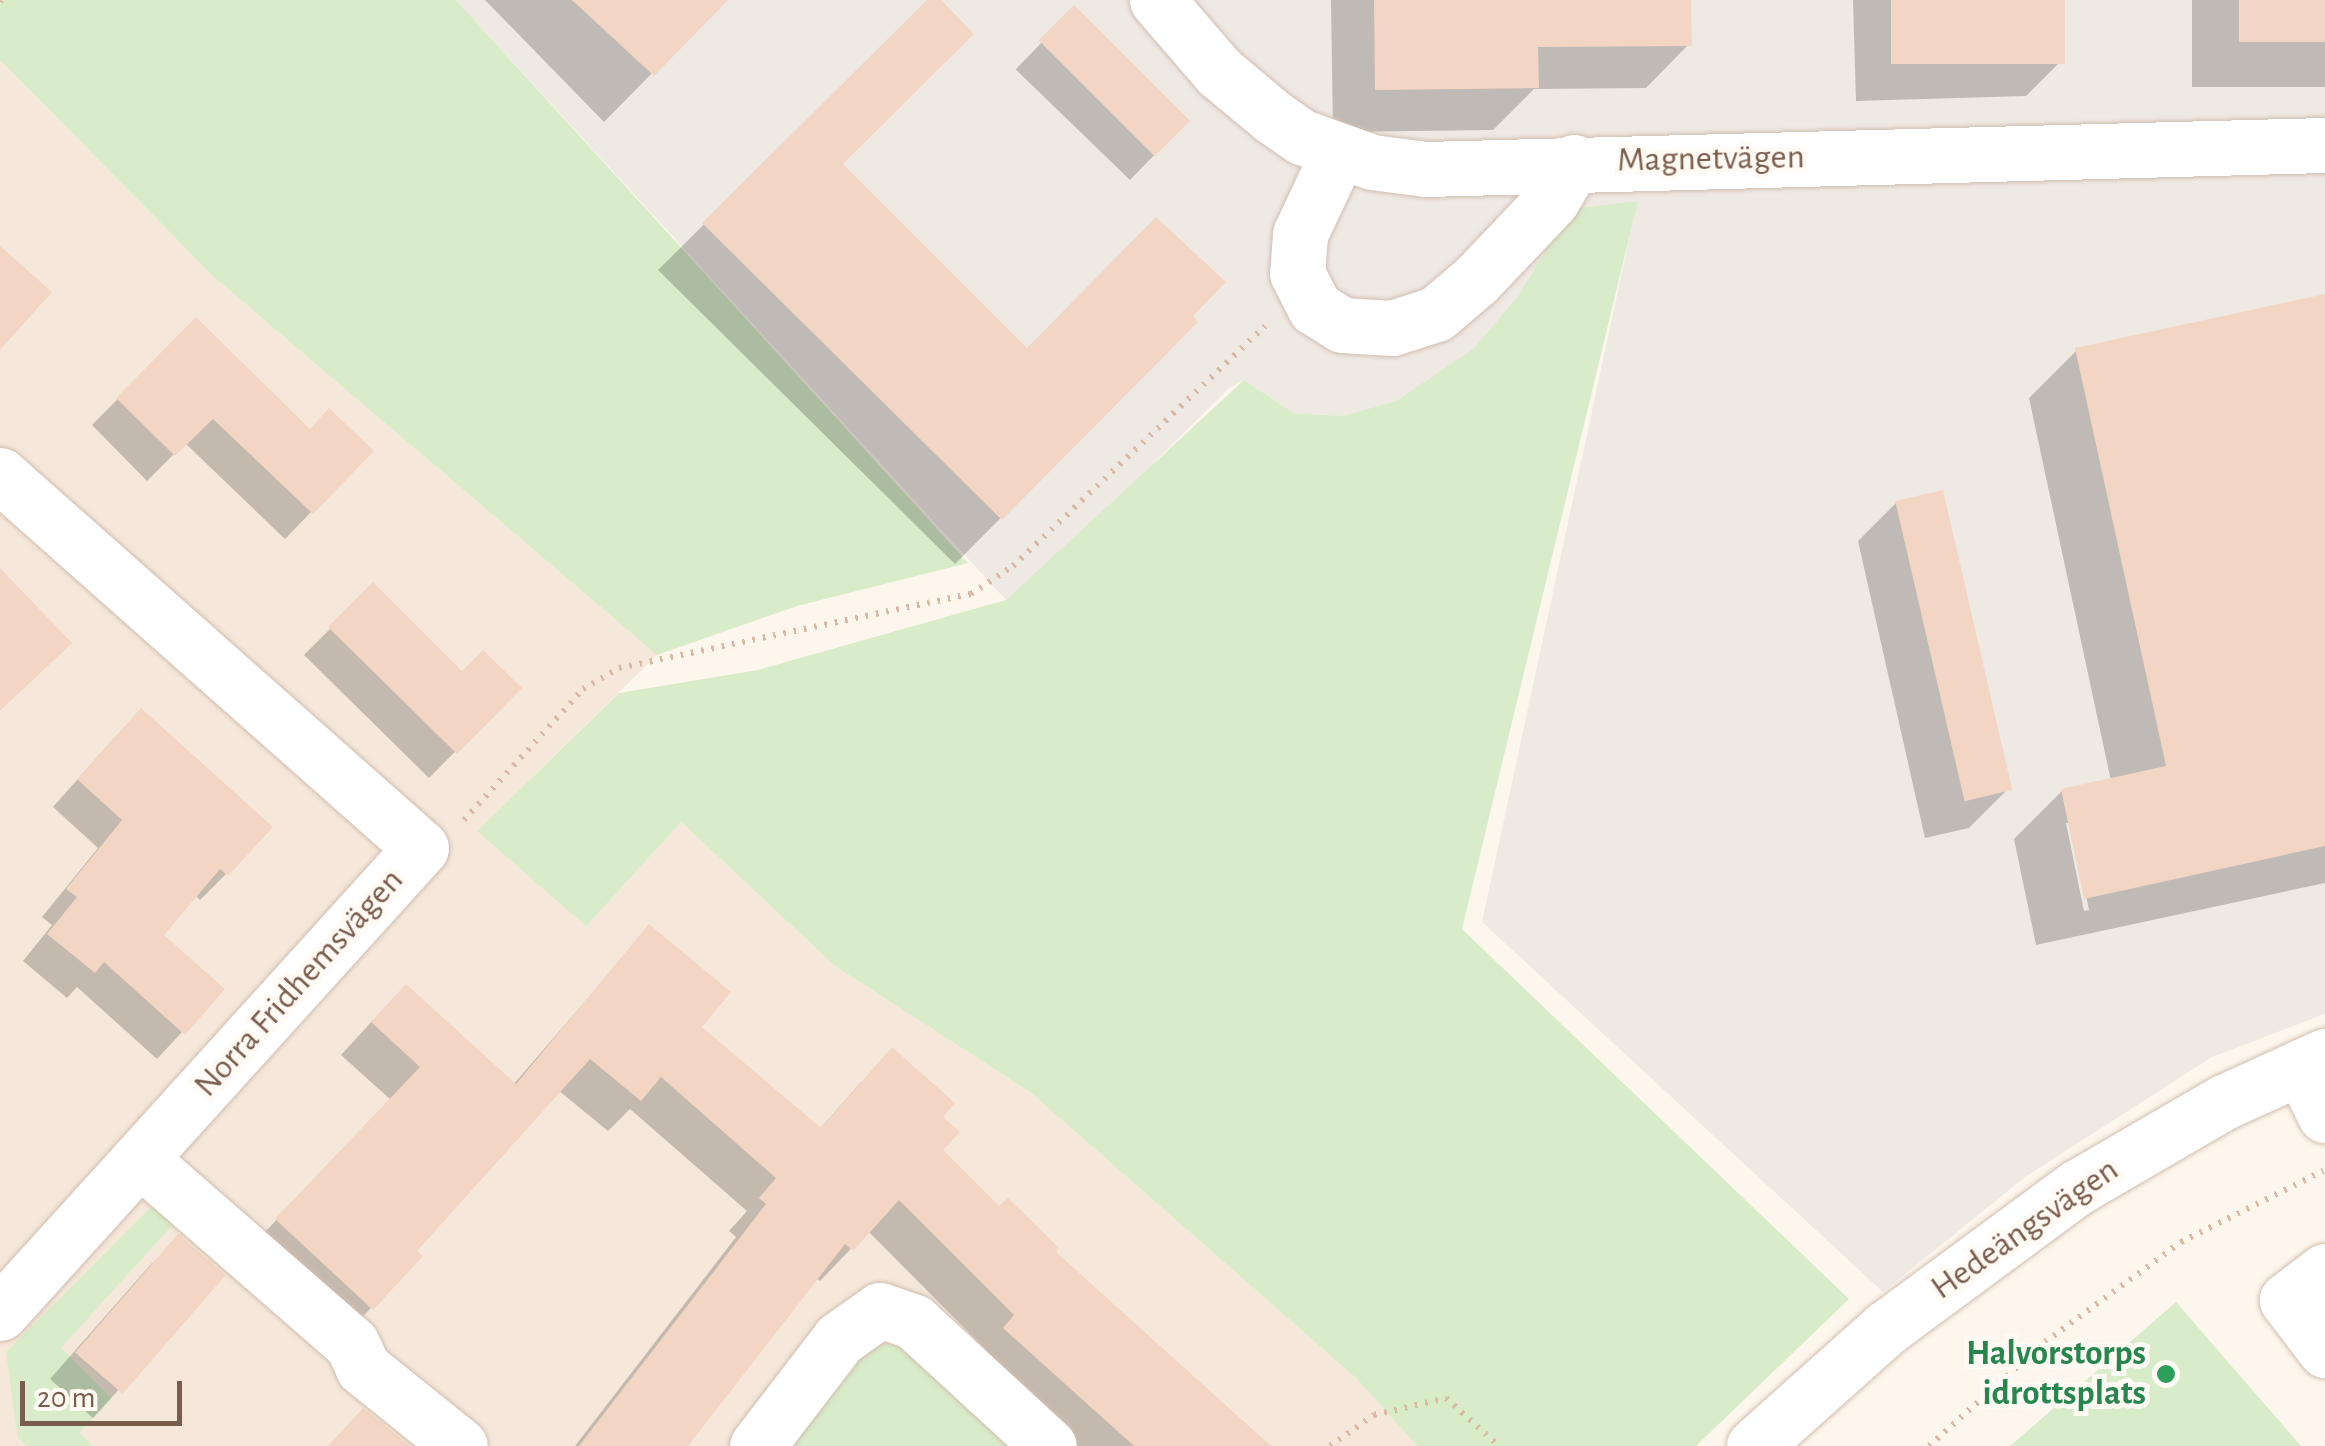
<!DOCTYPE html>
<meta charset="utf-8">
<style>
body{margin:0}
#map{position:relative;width:2325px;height:1446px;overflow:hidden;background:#fdf6ec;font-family:"Alegreya Sans",sans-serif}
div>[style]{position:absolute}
.residential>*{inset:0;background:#f5e8da}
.industrial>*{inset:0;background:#efe9e4}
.green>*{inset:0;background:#d8ecc9}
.shadow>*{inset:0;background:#0003;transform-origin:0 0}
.building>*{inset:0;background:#f3d5c3;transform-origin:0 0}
.path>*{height:6px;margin-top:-3px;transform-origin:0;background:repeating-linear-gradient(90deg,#d9b8a5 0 2.5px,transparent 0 10.5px)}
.roads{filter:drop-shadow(0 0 2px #d1beb0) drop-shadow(0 0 2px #d1beb0)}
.minor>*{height:55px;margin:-27.5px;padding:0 27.5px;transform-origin:27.5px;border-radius:27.5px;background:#fff}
.dots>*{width:28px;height:28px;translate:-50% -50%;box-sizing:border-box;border:5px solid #fffaf3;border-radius:50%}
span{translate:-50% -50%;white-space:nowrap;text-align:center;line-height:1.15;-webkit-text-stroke:10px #fffaf3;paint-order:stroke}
.street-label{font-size:35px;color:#7a5c4d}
.leisure-label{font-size:35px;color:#27864d;font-weight:700}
.right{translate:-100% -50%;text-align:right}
.scale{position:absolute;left:20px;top:1381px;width:162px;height:45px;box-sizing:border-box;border:5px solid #7a5c4d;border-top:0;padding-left:12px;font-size:30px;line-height:35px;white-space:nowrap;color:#7a5c4d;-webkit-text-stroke:8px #fffaf3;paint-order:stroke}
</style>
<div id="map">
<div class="residential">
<i style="clip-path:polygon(0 60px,214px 277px,657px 655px,477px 831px,681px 822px,835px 966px,1030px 1092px,1356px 1378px,1417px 1446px,0 1446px)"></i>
</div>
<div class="industrial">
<i style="clip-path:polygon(456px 0,2325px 0,2325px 1014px,2212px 1057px,2025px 1177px,1883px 1292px,1482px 922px,1637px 202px,1571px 209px,1518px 296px,1474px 348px,1396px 401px,1342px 416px,1294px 413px,1244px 380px,1229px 388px,1047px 569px,1006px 600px)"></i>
</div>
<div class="green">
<i style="clip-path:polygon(0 0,456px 0,968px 563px,797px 606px,657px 655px,214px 277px,0 60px)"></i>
<i style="clip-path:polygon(1638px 201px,1462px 929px,1849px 1299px,1696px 1446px,1417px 1446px,1356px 1378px,1030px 1092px,835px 966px,681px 822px,586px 926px,477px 831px,619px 693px,758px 670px,1006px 600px,1244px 380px,1294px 413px,1342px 416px,1396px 401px,1474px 348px,1518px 296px,1571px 209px)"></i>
<i style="clip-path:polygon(156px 1202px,176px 1221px,61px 1348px,112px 1399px,79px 1433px,93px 1446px,27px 1446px,18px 1438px,6px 1352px)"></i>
<i style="clip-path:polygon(2176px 1302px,2301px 1446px,2010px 1446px)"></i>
<i style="clip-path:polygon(913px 1343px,1023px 1446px,777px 1446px,859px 1345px)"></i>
</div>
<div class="shadow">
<i style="clip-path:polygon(485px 0,724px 0,604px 122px)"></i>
<i style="clip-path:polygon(930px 0,937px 0,839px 165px,1027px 351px,1190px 316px,1195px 322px,955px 564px,658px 270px)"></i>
<i style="clip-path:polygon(1331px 0,1689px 0,1689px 44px,1646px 88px,1534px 89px,1493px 130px,1333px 132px)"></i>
<i style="clip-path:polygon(1853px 0,2062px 0,2064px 58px,2026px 96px,1856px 101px)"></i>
<i style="left:2192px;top:0;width:133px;height:87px"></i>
<i style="left:1074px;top:9px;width:159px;height:84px;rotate:44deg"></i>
<i style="clip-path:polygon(evenodd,2325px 296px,2325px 883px,2036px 945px,2014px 839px,2062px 791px,2111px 781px,2029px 398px,2077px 350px,2325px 296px,2066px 823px,2071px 823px,2089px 910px,2084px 911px,2066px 823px)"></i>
<i style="clip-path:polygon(196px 320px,309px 432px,370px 451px,285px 539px,185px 443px,147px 481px,92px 425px)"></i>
<i style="clip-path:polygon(1896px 503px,2007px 790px,1969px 828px,1925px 838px,1858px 541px)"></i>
<i style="clip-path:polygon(373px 586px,462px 674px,518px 688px,429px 778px,304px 655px)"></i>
<i style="clip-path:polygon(115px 737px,226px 874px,200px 900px,195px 895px,161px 935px,222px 989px,157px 1059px,77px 987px,67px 998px,23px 961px,52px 925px,42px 917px,98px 848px,53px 807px)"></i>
<i style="clip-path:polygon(649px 927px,698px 1027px,819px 1130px,861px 1082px,940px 1117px,940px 1150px,999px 1210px,1268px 1446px,1068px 1446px,973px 1361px,984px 1348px,868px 1231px,820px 1281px,816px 1278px,685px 1446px,575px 1446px,736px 1237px,729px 1231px,747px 1211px,630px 1109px,608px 1131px,558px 1090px,414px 1251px,420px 1257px,340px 1340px,246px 1252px,391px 1100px,341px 1055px,374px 1019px,513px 1085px)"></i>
<i style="clip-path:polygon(152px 1263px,222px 1276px,93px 1418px,50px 1379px)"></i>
</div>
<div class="building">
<i style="clip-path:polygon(572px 0,728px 0,654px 76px)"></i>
<i style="clip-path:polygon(927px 0,941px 0,974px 34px,843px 164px,1027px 348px,1156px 217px,1226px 282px,1193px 316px,1198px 322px,1002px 520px,702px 223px)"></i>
<i style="clip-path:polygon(1374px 0,1691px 0,1692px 46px,1538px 47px,1539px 88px,1375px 90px)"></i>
<i style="left:1891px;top:0;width:174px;height:64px"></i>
<i style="left:2239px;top:0;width:86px;height:42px"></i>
<i style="left:1074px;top:5px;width:164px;height:50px;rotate:45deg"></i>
<i style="clip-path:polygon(0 246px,52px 292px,0 350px)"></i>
<i style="clip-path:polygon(2325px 294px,2325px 846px,2084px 899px,2061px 789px,2166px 766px,2075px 348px)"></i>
<i style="clip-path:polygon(196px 317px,310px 429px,329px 408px,374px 451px,313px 514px,213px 419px,175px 456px,116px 398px)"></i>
<i style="left:1943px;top:490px;width:308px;height:49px;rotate:77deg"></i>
<i style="clip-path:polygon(0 568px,72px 643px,0 711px)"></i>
<i style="clip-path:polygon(373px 582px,462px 671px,483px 650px,522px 688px,457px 754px,328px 627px)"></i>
<i style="clip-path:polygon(141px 708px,273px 827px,228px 876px,220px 869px,164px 935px,225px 989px,185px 1035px,104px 962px,95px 973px,47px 934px,77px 897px,66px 889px,122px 820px,77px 779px)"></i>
<i style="clip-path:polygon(649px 924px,731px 992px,702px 1027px,821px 1128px,892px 1047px,955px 1103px,943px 1117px,960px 1132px,943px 1150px,999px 1206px,1008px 1198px,1059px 1248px,1056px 1252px,1271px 1446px,1134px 1446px,1003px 1328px,1014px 1315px,899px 1200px,853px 1251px,845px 1244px,688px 1446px,579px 1446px,766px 1204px,759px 1198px,776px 1178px,661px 1077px,641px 1101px,590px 1059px,417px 1251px,423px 1256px,373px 1310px,275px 1219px,420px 1067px,371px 1022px,406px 984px,516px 1084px)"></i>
<i style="left:178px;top:1234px;width:63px;height:157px;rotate:41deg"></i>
<i style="clip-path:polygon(363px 1408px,410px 1446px,328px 1446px)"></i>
</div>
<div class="path">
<i style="left:0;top:2px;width:2px;rotate:-63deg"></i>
<i style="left:464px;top:820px;width:177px;rotate:-47.7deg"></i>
<i style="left:583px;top:689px;width:42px;rotate:-30.3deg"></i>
<i style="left:619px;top:668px;width:360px;rotate:-11.9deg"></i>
<i style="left:971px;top:594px;width:50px;rotate:-33.7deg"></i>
<i style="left:1013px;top:566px;width:348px;rotate:-43.6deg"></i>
<i style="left:1330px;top:1446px;width:54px;rotate:-35.2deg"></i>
<i style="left:1374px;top:1415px;width:74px;rotate:-13.3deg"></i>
<i style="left:1446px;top:1398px;width:72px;rotate:42.2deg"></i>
<i style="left:1929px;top:1446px;width:156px;rotate:-41.9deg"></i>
<i style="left:2045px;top:1342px;width:169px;rotate:-36.3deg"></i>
<i style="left:2181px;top:1242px;width:159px;rotate:-26.6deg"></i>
</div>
<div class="roads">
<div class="minor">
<i style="left:1157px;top:0;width:95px;rotate:49.3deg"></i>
<i style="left:1219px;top:72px;width:70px;rotate:39.8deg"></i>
<i style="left:1273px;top:117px;width:35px;rotate:35deg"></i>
<i style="left:1302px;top:137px;width:74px;rotate:19.7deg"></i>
<i style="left:1372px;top:162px;width:54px;rotate:7.4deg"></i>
<i style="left:1426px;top:169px;width:899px;rotate:-1.53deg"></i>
<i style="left:1338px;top:153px;width:89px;rotate:115.1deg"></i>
<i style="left:1300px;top:234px;width:39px;rotate:94deg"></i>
<i style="left:1297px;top:273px;width:39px;rotate:63deg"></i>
<i style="left:1315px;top:308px;width:32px;rotate:32deg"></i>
<i style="left:1342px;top:325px;width:50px;rotate:3.4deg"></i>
<i style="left:1392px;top:328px;width:46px;rotate:-17.7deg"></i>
<i style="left:1436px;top:314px;width:52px;rotate:-40.4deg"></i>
<i style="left:1476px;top:280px;width:110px;rotate:-46.5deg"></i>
<i style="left:1552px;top:200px;width:44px;rotate:-59.9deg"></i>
<i style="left:0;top:475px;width:562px;rotate:41.54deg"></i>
<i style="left:421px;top:848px;width:627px;rotate:132.16deg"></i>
<i style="left:2301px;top:1067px;width:54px;rotate:63.4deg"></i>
<i style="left:140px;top:1159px;width:281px;rotate:41.1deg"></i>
<i style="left:352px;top:1344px;width:26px;rotate:65deg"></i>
<i style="left:363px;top:1368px;width:124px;rotate:38.8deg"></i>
<i style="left:2325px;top:1271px;width:48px;rotate:142.7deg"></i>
<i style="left:2287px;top:1300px;width:63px;rotate:52.8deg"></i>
<i style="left:757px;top:1446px;width:135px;rotate:-52.5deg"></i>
<i style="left:839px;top:1339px;width:50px;rotate:-35.3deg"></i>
<i style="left:880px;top:1310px;width:36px;rotate:19deg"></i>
<i style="left:914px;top:1322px;width:183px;rotate:42.6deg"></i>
<i style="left:1754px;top:1446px;width:177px;rotate:-41.8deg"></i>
<i style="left:1886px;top:1328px;width:236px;rotate:-36.4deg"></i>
<i style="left:2076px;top:1188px;width:171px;rotate:-30.2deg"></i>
<i style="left:2224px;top:1102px;width:111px;rotate:-24.5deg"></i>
</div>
</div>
<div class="dots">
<i style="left:2166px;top:1374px;background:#2e9e5b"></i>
</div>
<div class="street-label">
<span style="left:1711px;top:159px;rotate:-1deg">Magnetvägen</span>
<span style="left:299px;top:983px;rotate:-48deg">Norra Fridhemsvägen</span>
<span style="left:2025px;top:1229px;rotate:-35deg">Hedeängsvägen</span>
</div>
<div class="leisure-label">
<span class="right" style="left:2146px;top:1374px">Halvorstorps<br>idrottsplats</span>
</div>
<div class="scale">20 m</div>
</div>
